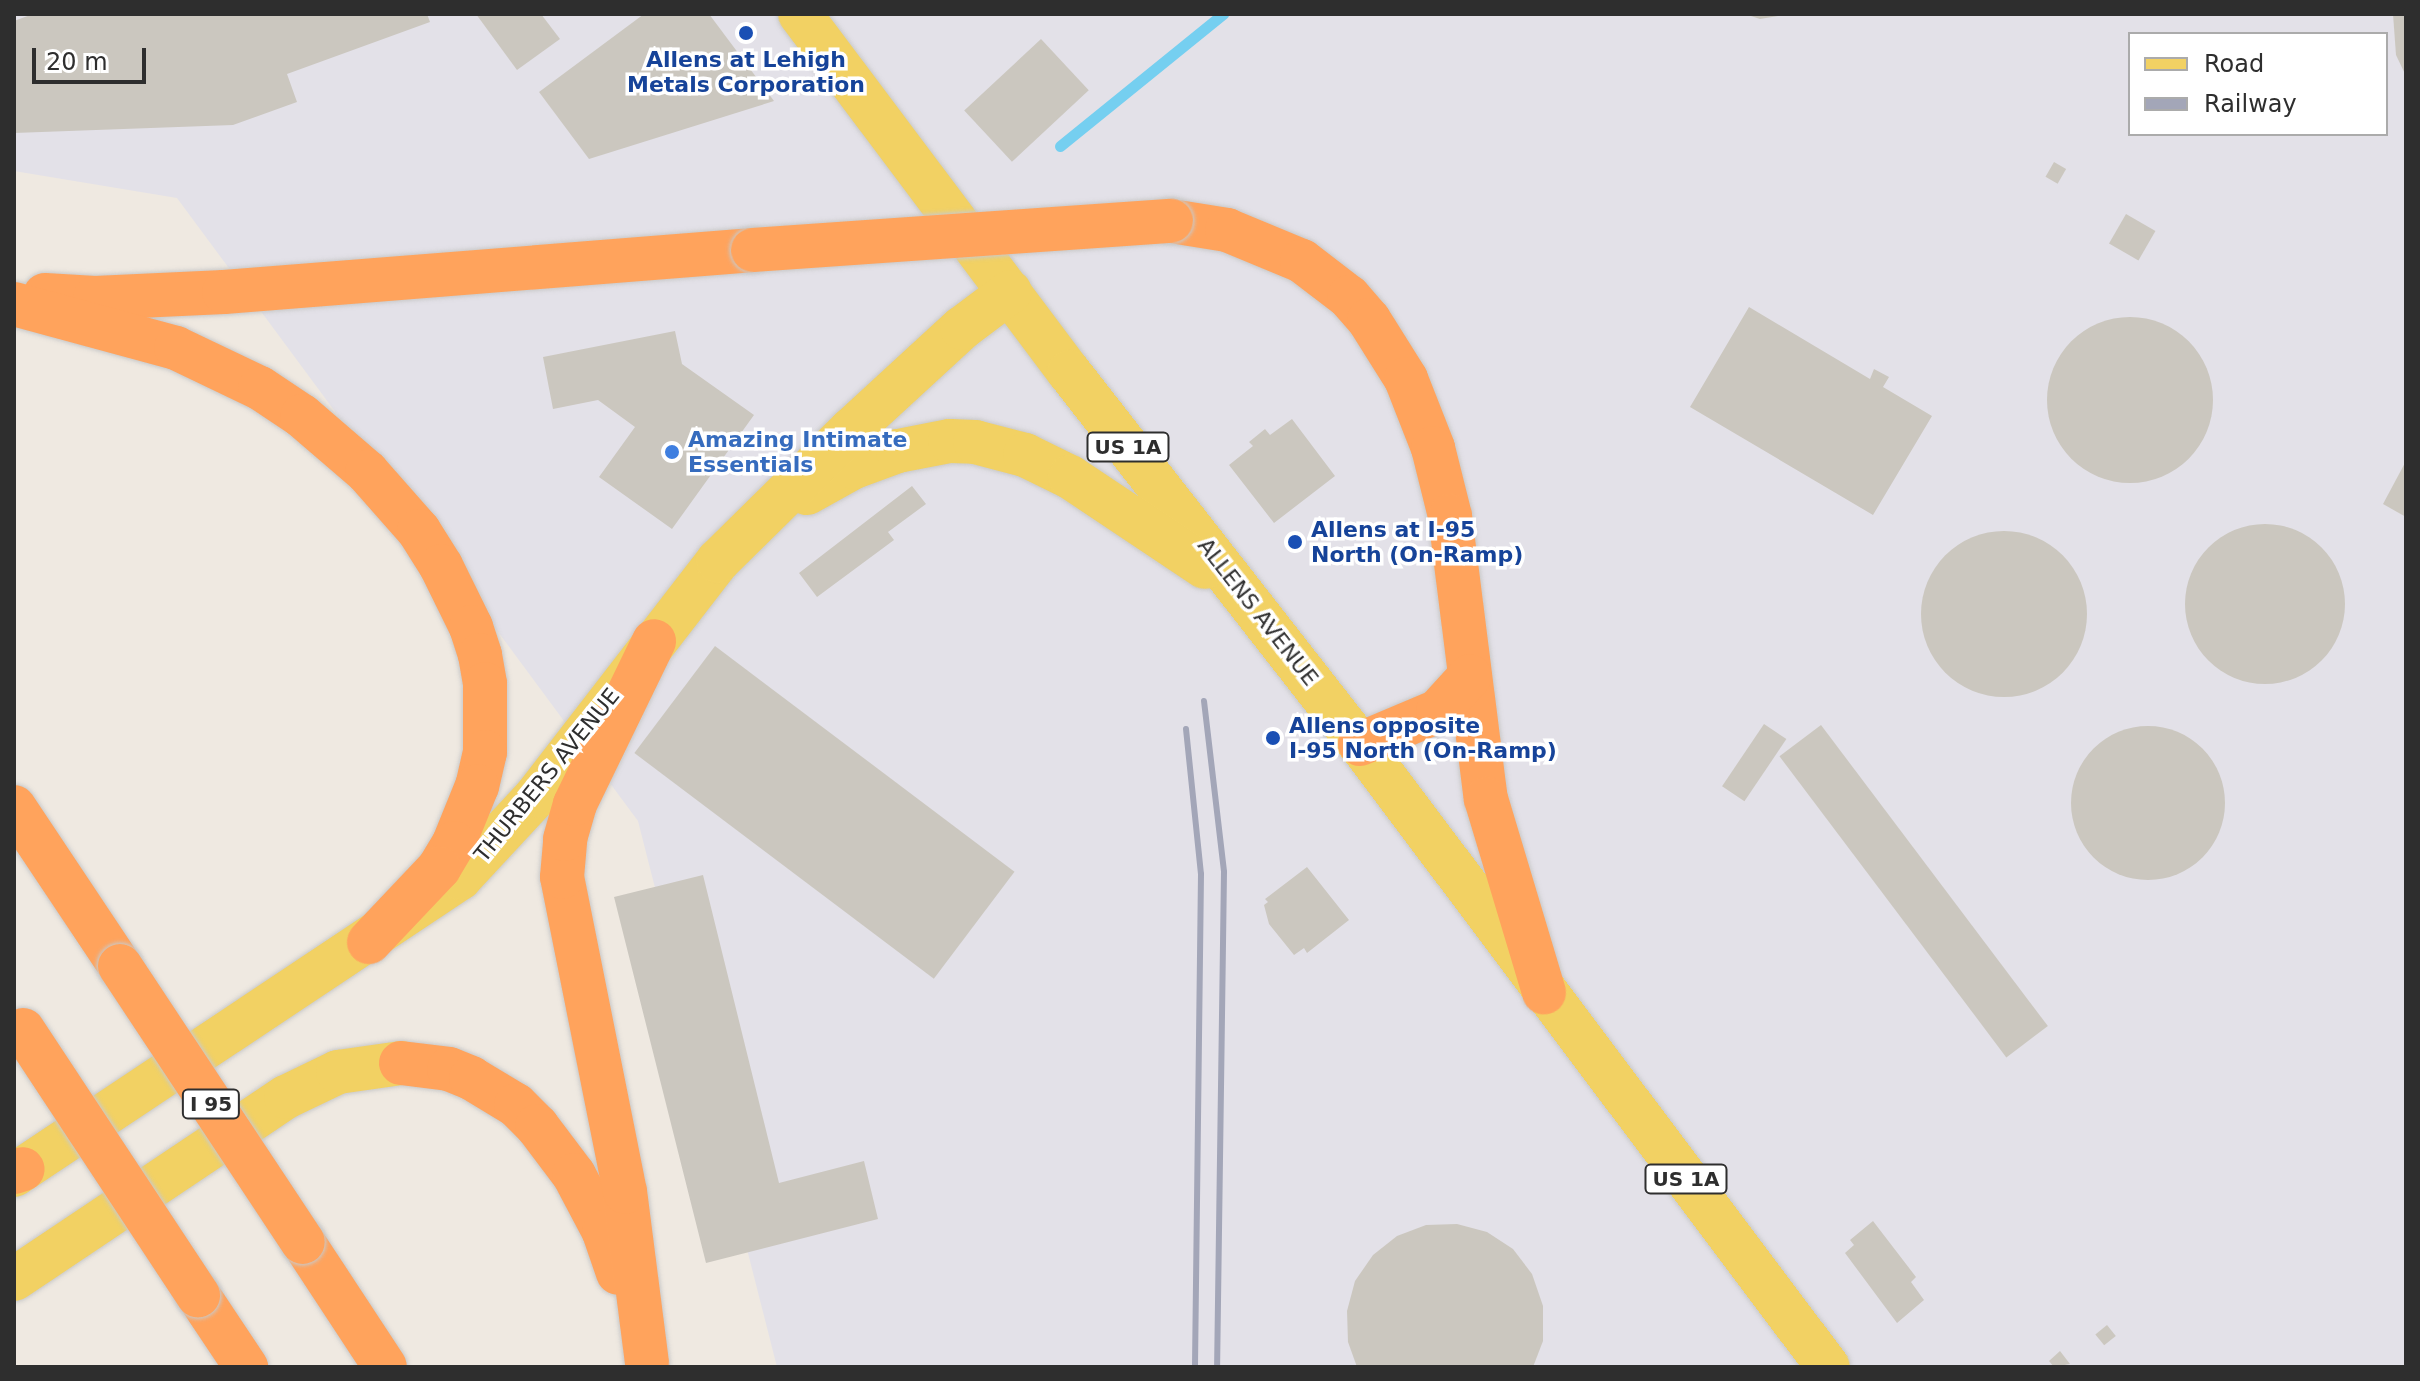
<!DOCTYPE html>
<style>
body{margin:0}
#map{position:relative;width:2420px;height:1381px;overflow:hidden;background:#efe9e1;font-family:"DejaVu Sans",sans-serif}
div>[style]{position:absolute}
.industrial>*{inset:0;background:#e3e1e8}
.stream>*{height:11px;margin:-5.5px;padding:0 5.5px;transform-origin:5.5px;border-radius:5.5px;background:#75cff0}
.building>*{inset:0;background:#cbc7bf;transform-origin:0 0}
.round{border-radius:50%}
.roads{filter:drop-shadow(0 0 2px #c9c9c9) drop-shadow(0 0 2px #c9c9c9)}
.major>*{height:44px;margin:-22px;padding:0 22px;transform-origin:22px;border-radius:22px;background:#f2d163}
.highway>*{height:44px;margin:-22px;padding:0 22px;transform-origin:22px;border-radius:22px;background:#ffa35c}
.rail>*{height:6px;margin:-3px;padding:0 3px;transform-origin:3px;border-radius:3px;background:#a3a6b8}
.bridges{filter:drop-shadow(0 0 2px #c9c9c9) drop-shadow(0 0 2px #c9c9c9)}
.highway-bridge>*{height:44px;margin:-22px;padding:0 22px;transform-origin:22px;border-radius:22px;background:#ffa35c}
.dots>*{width:22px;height:22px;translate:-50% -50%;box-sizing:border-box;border:4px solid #fff;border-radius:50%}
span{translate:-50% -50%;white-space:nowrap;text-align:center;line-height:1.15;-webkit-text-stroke:7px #fff;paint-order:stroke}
.shield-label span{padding:2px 6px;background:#fff;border:2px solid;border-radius:6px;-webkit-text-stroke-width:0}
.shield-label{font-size:20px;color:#2e2e2e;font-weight:700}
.transit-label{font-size:22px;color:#164399;font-weight:700}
.left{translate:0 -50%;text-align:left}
.shop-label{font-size:22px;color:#366cbe;font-weight:700}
.street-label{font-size:22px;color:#2e2e2e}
.frame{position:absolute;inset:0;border:16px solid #2e2e2e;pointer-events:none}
.legend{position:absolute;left:2128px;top:32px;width:260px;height:104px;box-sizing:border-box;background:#fff;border:2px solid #ababab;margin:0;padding:10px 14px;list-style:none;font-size:24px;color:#2e2e2e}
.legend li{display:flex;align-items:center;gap:16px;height:40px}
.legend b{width:40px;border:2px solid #ababab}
.scale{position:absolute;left:32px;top:48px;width:114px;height:36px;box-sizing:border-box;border:4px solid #2e2e2e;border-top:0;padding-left:10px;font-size:24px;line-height:28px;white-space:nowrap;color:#2e2e2e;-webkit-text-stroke:6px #fff;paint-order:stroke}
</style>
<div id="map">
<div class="industrial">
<i style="clip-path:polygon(evenodd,14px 14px,2406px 14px,2406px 1367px,777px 1367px,638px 821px,177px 198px,14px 171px,14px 14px,2130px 34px,2386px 34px,2386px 134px,2130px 134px,2130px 34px)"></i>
</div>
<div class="stream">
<i style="left:1060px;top:146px;width:210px;rotate:-39deg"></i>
</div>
<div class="building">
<i style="clip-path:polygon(33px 14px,427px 14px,430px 22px,287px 74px,297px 102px,233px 125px,14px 133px,14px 21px)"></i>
<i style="clip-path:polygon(476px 14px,541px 14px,560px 39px,517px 70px)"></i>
<i style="clip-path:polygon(644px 14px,709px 14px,774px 101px,589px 159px,539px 92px)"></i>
<i style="clip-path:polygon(1745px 14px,1778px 14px,1778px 16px,1760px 19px)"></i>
<i style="clip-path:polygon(2393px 14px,2406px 14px,2406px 76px,2396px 55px)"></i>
<i style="left:1041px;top:39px;width:70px;height:105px;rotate:47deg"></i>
<i style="left:2054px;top:162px;width:14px;height:17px;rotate:30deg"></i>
<i style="left:2126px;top:214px;width:34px;height:34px;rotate:30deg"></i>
<i style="clip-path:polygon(1749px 307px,1870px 379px,1874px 369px,1889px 377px,1883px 387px,1932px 416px,1873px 515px,1690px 407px)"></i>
<i class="round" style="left:2047px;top:317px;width:166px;height:166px"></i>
<i style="clip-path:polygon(675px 331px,682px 364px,754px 415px,672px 529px,599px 477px,635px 427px,598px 400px,553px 409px,543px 357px)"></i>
<i style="clip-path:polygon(1292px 419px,1335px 476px,1274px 523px,1229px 465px,1253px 446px,1249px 442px,1265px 429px,1270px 435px)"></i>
<i style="clip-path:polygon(2406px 461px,2406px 517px,2383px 504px)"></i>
<i style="clip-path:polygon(912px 486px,926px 504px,888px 532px,894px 540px,817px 597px,799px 573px)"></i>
<i class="round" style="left:2185px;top:524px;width:160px;height:160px"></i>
<i class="round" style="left:1921px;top:531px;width:166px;height:166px"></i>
<i style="left:715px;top:646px;width:375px;height:134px;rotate:37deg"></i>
<i style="left:1764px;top:724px;width:27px;height:75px;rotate:34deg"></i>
<i style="left:1821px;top:725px;width:377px;height:52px;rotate:53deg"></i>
<i class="round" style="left:2071px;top:726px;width:154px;height:154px"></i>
<i style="clip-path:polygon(1307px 867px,1349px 920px,1307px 953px,1304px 948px,1294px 955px,1269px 924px,1264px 905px,1268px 902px,1265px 899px)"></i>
<i style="clip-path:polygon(703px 875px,779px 1183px,864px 1161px,878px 1219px,706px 1263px,614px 897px)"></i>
<i style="clip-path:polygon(1873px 1221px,1916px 1277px,1911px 1282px,1924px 1300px,1897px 1323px,1845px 1253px,1854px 1245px,1850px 1240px)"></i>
<i style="clip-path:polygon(1457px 1224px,1487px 1232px,1513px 1249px,1532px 1274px,1543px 1306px,1543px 1341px,1533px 1367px,1357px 1367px,1348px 1342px,1347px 1311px,1355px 1281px,1373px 1255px,1397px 1236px,1426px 1225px)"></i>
<i style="left:2107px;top:1325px;width:14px;height:15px;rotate:51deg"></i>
<i style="clip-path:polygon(2060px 1351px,2070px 1364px,2054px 1367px,2049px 1361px)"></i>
</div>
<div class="roads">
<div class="major">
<i style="left:800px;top:14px;width:448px;rotate:53.1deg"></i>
<i style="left:1069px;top:372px;width:472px;rotate:52deg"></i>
<i style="left:1360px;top:744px;width:779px;rotate:53.09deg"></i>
<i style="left:807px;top:493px;width:54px;rotate:-29deg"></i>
<i style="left:854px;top:467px;width:47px;rotate:-20deg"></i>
<i style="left:898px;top:451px;width:53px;rotate:-10.9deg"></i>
<i style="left:950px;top:441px;width:25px;rotate:2deg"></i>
<i style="left:975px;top:442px;width:52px;rotate:14.6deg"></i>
<i style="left:1025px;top:455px;width:50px;rotate:26.1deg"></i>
<i style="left:1070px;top:477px;width:162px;rotate:33.7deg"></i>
<i style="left:14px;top:1175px;width:536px;rotate:-33.66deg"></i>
<i style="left:460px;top:878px;width:113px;rotate:-47.1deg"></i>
<i style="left:537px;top:795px;width:296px;rotate:-52.3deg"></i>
<i style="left:718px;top:561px;width:187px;rotate:-44.6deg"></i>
<i style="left:851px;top:430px;width:151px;rotate:-42.6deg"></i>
<i style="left:962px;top:328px;width:60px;rotate:-36.9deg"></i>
<i style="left:14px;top:1279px;width:327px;rotate:-33.8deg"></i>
<i style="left:286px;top:1097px;width:58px;rotate:-25.7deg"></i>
<i style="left:338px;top:1072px;width:64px;rotate:-8.1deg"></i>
</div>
<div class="highway">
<i style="left:1171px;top:221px;width:57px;rotate:9.1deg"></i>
<i style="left:1227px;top:230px;width:81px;rotate:22.5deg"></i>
<i style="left:1302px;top:261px;width:59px;rotate:37.5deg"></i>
<i style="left:1349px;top:297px;width:30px;rotate:49deg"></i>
<i style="left:1369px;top:320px;width:70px;rotate:57.9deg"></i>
<i style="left:1406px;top:379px;width:74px;rotate:68.6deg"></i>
<i style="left:1433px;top:448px;width:70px;rotate:76deg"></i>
<i style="left:1450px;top:516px;width:285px;rotate:82.8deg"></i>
<i style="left:1486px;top:799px;width:202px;rotate:73.3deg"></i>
<i style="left:45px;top:295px;width:50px;rotate:3.4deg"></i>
<i style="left:95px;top:298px;width:129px;rotate:-2.7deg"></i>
<i style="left:224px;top:292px;width:531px;rotate:-4.54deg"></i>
<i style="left:14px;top:304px;width:168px;rotate:15.2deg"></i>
<i style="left:176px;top:348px;width:93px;rotate:25.5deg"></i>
<i style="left:260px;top:388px;width:50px;rotate:33.7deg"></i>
<i style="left:302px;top:416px;width:86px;rotate:40.7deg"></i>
<i style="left:367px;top:472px;width:79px;rotate:48.6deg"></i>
<i style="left:419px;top:531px;width:41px;rotate:57.8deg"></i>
<i style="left:441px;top:566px;width:68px;rotate:63.8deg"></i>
<i style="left:471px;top:627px;width:29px;rotate:72deg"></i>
<i style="left:480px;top:655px;width:29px;rotate:80deg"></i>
<i style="left:485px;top:684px;width:68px;rotate:90deg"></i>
<i style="left:485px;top:752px;width:35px;rotate:103deg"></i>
<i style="left:477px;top:786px;width:61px;rotate:112deg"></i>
<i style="left:454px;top:843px;width:29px;rotate:121deg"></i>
<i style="left:439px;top:868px;width:102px;rotate:133.4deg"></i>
<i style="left:1360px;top:744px;width:85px;rotate:-22.9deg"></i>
<i style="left:1438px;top:711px;width:47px;rotate:-47.6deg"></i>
<i style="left:14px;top:807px;width:191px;rotate:56.3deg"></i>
<i style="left:401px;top:1063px;width:48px;rotate:7.1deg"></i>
<i style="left:449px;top:1069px;width:24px;rotate:22deg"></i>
<i style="left:471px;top:1078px;width:52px;rotate:31deg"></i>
<i style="left:516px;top:1105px;width:30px;rotate:45deg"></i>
<i style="left:537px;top:1126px;width:61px;rotate:52.9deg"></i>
<i style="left:574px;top:1175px;width:64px;rotate:62.2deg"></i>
<i style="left:604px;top:1232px;width:43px;rotate:71.1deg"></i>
<i style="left:14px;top:1172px;width:9px;rotate:-18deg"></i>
<i style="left:303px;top:1242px;width:149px;rotate:56.7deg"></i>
<i style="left:198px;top:1295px;width:87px;rotate:56.3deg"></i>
<i style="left:647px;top:1363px;width:172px;rotate:-97.3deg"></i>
<i style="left:625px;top:1192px;width:321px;rotate:-101.3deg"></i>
<i style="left:562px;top:877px;width:38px;rotate:-85deg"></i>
<i style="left:565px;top:839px;width:36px;rotate:-74deg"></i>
<i style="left:575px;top:804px;width:181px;rotate:-64.1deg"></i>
</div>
</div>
<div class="rail">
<i style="left:1204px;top:701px;width:172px;rotate:83.3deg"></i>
<i style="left:1224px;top:872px;width:495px;rotate:90.8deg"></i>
<i style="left:1186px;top:729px;width:146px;rotate:84.1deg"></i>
<i style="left:1201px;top:874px;width:493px;rotate:90.7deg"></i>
</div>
<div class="bridges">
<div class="highway-bridge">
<i style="left:753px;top:250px;width:419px;rotate:-4deg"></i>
<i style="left:120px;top:966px;width:331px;rotate:56.5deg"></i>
<i style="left:23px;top:1030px;width:318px;rotate:56.6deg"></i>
</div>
</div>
<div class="dots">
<i style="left:746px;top:33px;background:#1a4fb4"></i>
<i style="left:672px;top:452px;background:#3f7fe0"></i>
<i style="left:1295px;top:542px;background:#1a4fb4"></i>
<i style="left:1273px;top:738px;background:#1a4fb4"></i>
</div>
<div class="shield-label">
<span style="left:1128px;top:447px">US 1A</span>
<span style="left:211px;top:1104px">I 95</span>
<span style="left:1686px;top:1179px">US 1A</span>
</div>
<div class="transit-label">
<span style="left:746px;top:72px">Allens at Lehigh<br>Metals Corporation</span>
<span class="left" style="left:1311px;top:542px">Allens at I-95<br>North (On-Ramp)</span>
<span class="left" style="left:1289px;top:738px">Allens opposite<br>I-95 North (On-Ramp)</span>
</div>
<div class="shop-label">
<span class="left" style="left:688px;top:452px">Amazing Intimate<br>Essentials</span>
</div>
<div class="street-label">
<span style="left:1258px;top:612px;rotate:52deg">ALLENS AVENUE</span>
<span style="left:547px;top:775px;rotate:-51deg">THURBERS AVENUE</span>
</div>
<div class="frame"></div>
<ul class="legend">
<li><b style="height:10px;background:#f2d163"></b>Road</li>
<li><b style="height:10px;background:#a3a6b8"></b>Railway</li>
</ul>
<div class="scale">20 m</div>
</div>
